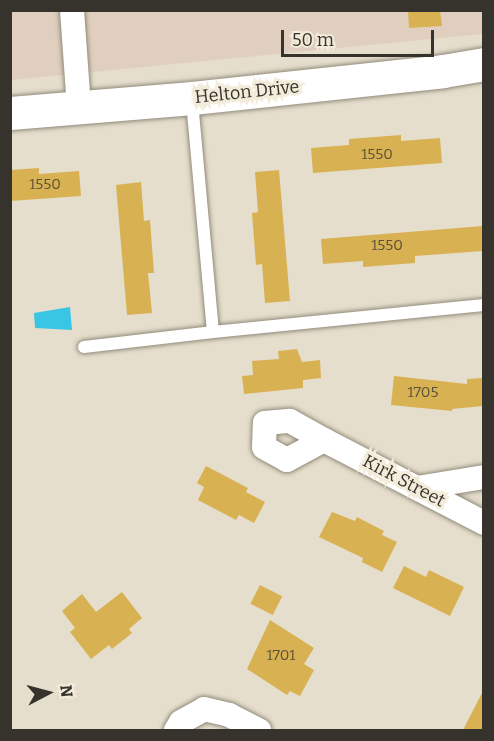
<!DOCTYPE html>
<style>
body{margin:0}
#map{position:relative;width:494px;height:741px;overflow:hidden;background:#e6decd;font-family:Bitter,serif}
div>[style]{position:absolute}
.industrial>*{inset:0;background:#e0cfbe}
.water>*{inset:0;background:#39c6e4}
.building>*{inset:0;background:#d8b152;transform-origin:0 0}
.roads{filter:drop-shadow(0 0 2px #928b7b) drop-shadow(0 0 2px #928b7b)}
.service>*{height:12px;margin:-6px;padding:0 6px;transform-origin:6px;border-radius:6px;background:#fff}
.minor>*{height:24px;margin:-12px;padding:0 12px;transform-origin:12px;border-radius:12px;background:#fff}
.primary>*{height:33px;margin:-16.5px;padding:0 16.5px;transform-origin:16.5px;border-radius:16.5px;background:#fff}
span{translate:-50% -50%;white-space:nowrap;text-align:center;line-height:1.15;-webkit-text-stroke:6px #f3ecda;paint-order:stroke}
.number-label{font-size:15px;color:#5e5236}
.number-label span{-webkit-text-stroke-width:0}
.street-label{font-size:18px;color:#36332c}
.frame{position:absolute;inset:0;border:12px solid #36332c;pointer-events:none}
.north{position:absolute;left:18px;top:663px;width:60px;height:60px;-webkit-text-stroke:4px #f3ecda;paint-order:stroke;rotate:84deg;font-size:16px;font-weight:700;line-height:24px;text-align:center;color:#36332c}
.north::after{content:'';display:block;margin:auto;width:21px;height:27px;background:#36332c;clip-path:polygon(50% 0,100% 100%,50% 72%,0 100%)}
.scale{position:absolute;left:281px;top:30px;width:153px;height:27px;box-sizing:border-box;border:3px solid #36332c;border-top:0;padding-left:8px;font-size:18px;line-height:21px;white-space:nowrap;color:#36332c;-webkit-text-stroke:4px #f3ecda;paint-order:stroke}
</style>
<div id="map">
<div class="industrial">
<i style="clip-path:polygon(11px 11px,483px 11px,483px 34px,11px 80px)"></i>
</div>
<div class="water">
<i style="clip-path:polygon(70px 307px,72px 330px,35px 328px,34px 313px)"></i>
</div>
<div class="building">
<i style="clip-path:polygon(408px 10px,440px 10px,442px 26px,409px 28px)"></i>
<i style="clip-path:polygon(401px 135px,401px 141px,440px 138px,442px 163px,313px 173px,311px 148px,349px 145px,349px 139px)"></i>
<i style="clip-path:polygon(39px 168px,39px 174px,79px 171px,81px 196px,10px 201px,10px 170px)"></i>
<i style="clip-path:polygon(279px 170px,290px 301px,265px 303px,262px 264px,256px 265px,252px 213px,258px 212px,255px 172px)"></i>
<i style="clip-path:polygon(141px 182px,144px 221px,150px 220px,154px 273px,148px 273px,152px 313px,127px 315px,116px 185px)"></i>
<i style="clip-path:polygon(483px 226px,483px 251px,415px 256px,415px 263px,363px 267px,363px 261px,323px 264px,321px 239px)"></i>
<i style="clip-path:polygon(297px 349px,302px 362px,320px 360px,321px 378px,303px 380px,303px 388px,244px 394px,242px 376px,253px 375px,252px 361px,279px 359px,278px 351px)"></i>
<i style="clip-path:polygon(394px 376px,467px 384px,467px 379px,483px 378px,483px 406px,452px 409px,452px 411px,391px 405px)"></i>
<i style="clip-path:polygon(206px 466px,248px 488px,246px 492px,265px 502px,254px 523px,239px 515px,236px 520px,198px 500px,204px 487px,197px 483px)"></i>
<i style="clip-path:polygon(332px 512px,355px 521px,357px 517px,384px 531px,382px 535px,397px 542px,382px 572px,362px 562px,363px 558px,319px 537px)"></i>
<i style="clip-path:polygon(404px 566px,426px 577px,429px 570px,464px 587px,450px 616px,393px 588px)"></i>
<i style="left:260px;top:585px;width:25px;height:21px;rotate:27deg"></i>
<i style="clip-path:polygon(122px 592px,142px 618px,129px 629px,132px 633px,112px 649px,109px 645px,91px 659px,70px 632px,75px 628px,62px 611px,82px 594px,96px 612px)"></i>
<i style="clip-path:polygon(270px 620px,314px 648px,304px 664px,314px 670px,300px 696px,290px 691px,287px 695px,247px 669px)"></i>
<i style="clip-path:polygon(483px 691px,483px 730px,463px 730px)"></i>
</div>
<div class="roads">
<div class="service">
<i style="left:213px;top:332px;width:272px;rotate:-5.7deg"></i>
<i style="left:84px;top:347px;width:130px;rotate:-6.6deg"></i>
<i style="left:213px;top:332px;width:234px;rotate:-95.2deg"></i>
</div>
<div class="minor">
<i style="left:72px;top:10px;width:97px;rotate:85.9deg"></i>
<i style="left:290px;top:421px;width:39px;rotate:29deg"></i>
<i style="left:324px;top:440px;width:42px;rotate:151.6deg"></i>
<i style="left:287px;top:460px;width:26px;rotate:-151deg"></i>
<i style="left:264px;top:447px;width:24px;rotate:-88deg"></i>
<i style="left:265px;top:423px;width:25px;rotate:-5deg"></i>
<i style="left:324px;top:440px;width:180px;rotate:27.4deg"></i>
<i style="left:417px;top:488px;width:68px;rotate:-9.3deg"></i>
<i style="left:176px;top:730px;width:9px;rotate:-58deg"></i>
<i style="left:181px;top:722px;width:26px;rotate:-29deg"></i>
<i style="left:204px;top:709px;width:26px;rotate:13deg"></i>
<i style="left:229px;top:715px;width:34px;rotate:27deg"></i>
</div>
<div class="primary">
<i style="left:10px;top:113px;width:183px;rotate:-4.7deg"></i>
<i style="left:192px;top:98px;width:252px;rotate:-6.1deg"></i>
<i style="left:443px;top:71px;width:42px;rotate:-9.7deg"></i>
</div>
</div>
<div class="number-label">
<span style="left:377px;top:155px">1550</span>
<span style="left:45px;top:185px">1550</span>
<span style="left:387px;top:246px">1550</span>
<span style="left:423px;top:393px">1705</span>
<span style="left:281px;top:656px">1701</span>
</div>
<div class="street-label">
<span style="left:247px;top:92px;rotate:-6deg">Helton Drive</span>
<span style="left:404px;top:481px;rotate:28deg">Kirk Street</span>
</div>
<div class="frame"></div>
<div class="north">N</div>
<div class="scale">50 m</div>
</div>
